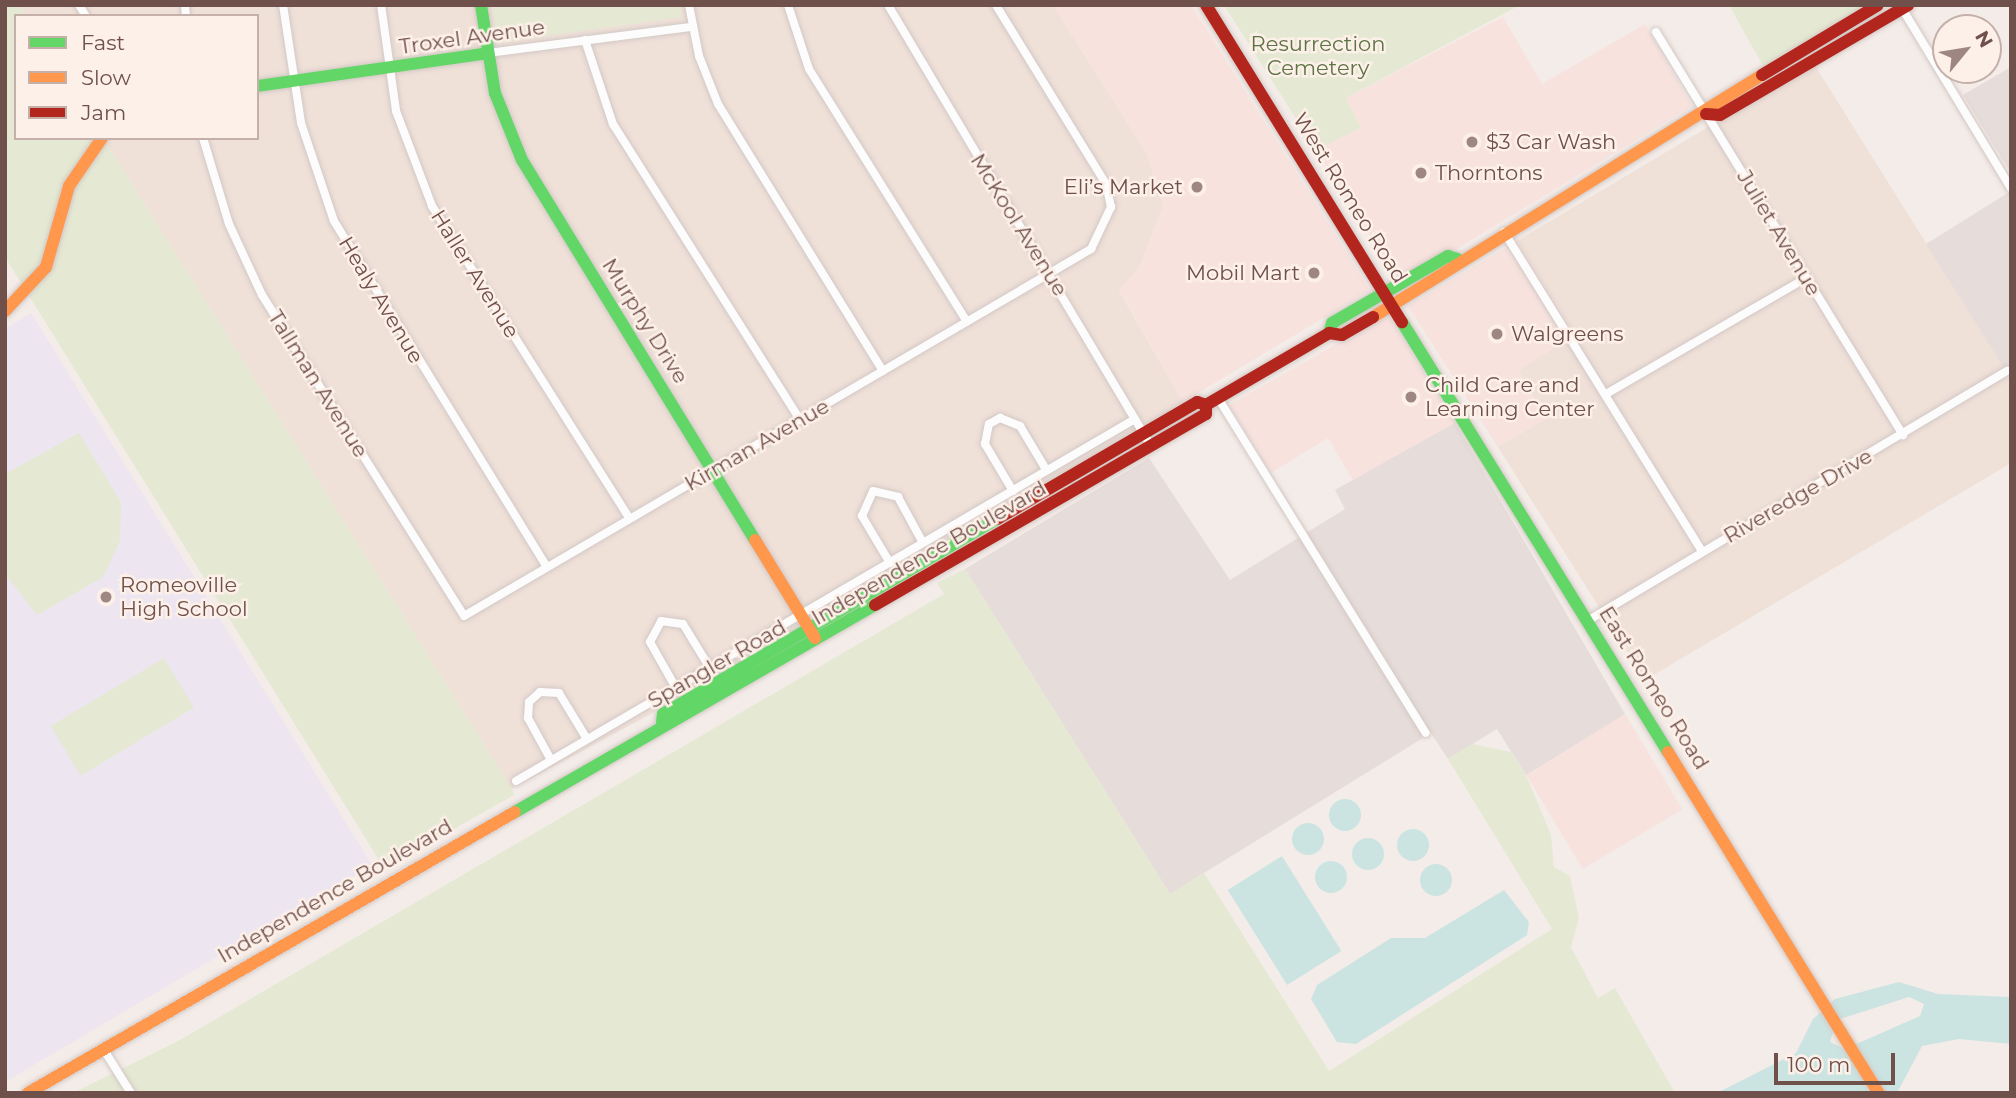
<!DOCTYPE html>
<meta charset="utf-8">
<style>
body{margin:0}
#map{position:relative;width:2016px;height:1098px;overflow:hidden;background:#f4ece8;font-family:Montserrat,sans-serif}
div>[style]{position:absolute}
.residential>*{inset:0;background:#efe0d8}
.commercial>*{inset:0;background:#f7e2de;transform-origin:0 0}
.industrial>*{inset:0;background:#e6dcd9}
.education>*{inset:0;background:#ede5f0}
.green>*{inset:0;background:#e5e9d3;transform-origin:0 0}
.water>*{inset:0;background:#cbe4e1;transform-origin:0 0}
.round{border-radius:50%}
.roads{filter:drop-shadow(0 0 2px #d2c8c5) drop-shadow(0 0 2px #d2c8c5)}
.street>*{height:8px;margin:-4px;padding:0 4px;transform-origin:4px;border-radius:4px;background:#fdfcfc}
.fast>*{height:12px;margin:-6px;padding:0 6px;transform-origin:6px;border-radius:6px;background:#63d668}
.slow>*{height:12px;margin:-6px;padding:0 6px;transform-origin:6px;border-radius:6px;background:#ff974d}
.jam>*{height:12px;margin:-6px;padding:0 6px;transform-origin:6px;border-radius:6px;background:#b3261e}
.dots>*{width:19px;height:19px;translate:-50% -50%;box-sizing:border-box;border:4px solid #fdf0e8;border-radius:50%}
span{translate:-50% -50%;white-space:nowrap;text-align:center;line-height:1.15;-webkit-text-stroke:5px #fdf0e8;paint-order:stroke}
.street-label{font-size:21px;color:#6f504b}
.park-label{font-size:21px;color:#5d7444}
.poi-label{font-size:21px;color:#6f504b}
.left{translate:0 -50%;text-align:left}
.right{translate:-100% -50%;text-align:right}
.frame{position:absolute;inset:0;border:7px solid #6f504b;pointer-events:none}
.legend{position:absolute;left:14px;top:14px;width:245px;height:126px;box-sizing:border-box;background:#fdf0e8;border:2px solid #c4b0a9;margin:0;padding:9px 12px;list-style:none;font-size:21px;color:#6f504b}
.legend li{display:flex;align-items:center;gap:14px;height:35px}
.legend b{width:35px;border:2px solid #c4b0a9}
.north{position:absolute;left:1932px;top:14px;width:70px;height:70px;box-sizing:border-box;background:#fdf0e8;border:2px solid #c4b0a9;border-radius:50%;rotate:60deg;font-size:19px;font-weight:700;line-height:28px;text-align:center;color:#6f504b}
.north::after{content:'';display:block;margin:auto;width:24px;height:32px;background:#9e8782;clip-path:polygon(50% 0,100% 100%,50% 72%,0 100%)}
.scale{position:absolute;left:1774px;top:1053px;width:121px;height:32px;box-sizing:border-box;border:4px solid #6f504b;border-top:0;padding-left:9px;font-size:21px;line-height:24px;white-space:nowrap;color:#6f504b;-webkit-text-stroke:5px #fdf0e8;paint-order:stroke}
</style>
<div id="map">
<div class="residential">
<i style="clip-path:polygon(19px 5px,1053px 5px,1147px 154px,1163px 206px,1140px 266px,1119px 291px,1183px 402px,671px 703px,512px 789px,103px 138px,257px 138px,257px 16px,26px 16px)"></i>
<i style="clip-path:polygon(1814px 64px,2011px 379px,2011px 463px,1645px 680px,1498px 447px,1546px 418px,1518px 370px,1575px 335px,1517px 241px)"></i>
</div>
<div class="commercial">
<i style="clip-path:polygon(1053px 5px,1191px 5px,1370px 290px,1183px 402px,1119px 290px,1140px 266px,1163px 206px,1147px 154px)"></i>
<i style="clip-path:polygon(1503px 17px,1542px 84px,1645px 24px,1692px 106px,1412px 276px,1394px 274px,1316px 150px,1361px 128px,1346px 98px)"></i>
<i style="clip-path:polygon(1517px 241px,1575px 335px,1518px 370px,1546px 419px,1498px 447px,1408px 306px)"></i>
<i style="clip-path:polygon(1388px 315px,1455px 423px,1354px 482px,1328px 438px,1271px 473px,1229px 405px)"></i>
<i style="left:1625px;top:714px;width:111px;height:116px;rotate:59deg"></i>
</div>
<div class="industrial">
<i style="clip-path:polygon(2011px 67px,2011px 173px,1963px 95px)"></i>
<i style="clip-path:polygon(2011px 191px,2011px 379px,1926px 244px)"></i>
<i style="clip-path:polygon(1455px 423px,1625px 714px,1526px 775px,1497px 729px,1448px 759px,1431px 733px,1170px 894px,965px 569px,1149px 458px,1230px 580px,1345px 509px,1335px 490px)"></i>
</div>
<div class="education">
<i style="clip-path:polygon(31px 313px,372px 865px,5px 1082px,5px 329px)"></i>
</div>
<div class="green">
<i style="clip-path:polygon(5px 5px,19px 5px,26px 16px,16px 16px,16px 138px,103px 138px,512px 789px,514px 795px,399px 860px,379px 860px,5px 257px)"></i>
<i style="clip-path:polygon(492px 5px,680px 5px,682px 17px,497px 43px)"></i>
<i style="clip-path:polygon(1224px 5px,1520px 5px,1346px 98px,1361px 128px,1316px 150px)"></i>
<i style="clip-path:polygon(1729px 5px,1867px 5px,1763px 66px)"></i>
<i style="clip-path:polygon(79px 433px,121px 502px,120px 541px,103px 577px,37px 615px,5px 574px,5px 474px)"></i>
<i style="clip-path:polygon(965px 569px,1170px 894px,1204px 873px,1329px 1071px,1552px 929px,1448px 759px,1472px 744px,1511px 752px,1526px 775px,1551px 835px,1554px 867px,1570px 876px,1579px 918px,1571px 947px,1598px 998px,1615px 988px,1675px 1093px,73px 1093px,180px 1040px,944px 594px,937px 583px)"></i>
<i style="left:164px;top:658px;width:58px;height:132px;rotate:59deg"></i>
</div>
<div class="water">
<i class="round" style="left:1329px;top:799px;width:32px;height:32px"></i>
<i class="round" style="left:1292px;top:823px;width:32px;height:32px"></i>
<i class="round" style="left:1397px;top:829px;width:32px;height:32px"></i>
<i class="round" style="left:1352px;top:838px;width:32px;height:32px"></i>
<i style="left:1282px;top:856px;width:112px;height:64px;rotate:58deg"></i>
<i class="round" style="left:1315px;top:861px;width:32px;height:32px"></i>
<i class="round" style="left:1420px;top:864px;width:32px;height:32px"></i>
<i style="clip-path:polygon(1504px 890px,1529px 922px,1527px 935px,1356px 1044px,1337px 1042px,1311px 999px,1317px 985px,1391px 938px,1425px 938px)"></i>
<i style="clip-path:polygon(evenodd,1899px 982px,1938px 994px,2011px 997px,2011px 1044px,1959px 1039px,1922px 1046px,1897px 1093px,1717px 1093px,1796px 1053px,1813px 1019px,1835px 999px,1899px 982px,1909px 997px,1924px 1004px,1920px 1016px,1845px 1049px,1830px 1042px,1837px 1020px,1909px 997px)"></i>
</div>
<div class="roads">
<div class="street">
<i style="left:79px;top:5px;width:13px;rotate:58deg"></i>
<i style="left:185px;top:5px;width:11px;rotate:85deg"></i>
<i style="left:283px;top:5px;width:119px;rotate:81.3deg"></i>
<i style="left:301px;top:123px;width:103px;rotate:71.4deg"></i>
<i style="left:334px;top:221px;width:406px;rotate:58.4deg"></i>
<i style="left:381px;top:5px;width:107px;rotate:81.9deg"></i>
<i style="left:396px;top:111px;width:102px;rotate:69.2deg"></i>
<i style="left:432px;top:206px;width:370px;rotate:57.7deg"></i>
<i style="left:689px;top:5px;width:52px;rotate:78.9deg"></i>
<i style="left:699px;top:56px;width:52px;rotate:68.4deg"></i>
<i style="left:718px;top:104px;width:314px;rotate:58.3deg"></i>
<i style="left:788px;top:5px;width:67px;rotate:71.8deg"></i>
<i style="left:809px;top:69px;width:298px;rotate:58deg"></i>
<i style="left:888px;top:5px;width:513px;rotate:59.19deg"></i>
<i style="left:1900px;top:5px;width:214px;rotate:58.8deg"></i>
<i style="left:1656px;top:32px;width:473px;rotate:58.5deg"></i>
<i style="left:585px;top:40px;width:89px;rotate:71.6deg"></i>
<i style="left:613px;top:124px;width:350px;rotate:57.7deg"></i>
<i style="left:488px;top:53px;width:206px;rotate:-7.3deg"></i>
<i style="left:203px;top:138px;width:90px;rotate:73.2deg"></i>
<i style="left:229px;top:224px;width:78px;rotate:65.1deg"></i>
<i style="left:262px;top:295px;width:379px;rotate:57.8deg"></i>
<i style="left:464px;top:616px;width:727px;rotate:-30.34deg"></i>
<i style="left:1091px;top:249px;width:47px;rotate:-64.5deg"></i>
<i style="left:1111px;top:207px;width:24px;rotate:-102deg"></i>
<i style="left:1106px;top:184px;width:210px;rotate:-121.6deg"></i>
<i style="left:1504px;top:232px;width:375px;rotate:58.2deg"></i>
<i style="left:1606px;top:394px;width:231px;rotate:-30.1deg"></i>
<i style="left:1218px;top:398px;width:394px;rotate:58.2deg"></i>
<i style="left:1013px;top:491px;width:55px;rotate:-120.8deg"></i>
<i style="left:985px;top:444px;width:20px;rotate:-79deg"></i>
<i style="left:989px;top:424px;width:13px;rotate:-29deg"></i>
<i style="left:1000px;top:418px;width:22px;rotate:22deg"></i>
<i style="left:1020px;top:426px;width:52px;rotate:59deg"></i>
<i style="left:890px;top:563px;width:55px;rotate:-120.8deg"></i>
<i style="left:862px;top:516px;width:27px;rotate:-66deg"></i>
<i style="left:873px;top:491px;width:26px;rotate:13deg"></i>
<i style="left:898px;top:497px;width:52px;rotate:61.5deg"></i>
<i style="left:1589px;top:620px;width:487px;rotate:-30.8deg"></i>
<i style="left:676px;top:688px;width:53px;rotate:-119.5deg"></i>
<i style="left:650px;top:642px;width:24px;rotate:-62deg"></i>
<i style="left:661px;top:621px;width:22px;rotate:8deg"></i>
<i style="left:683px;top:624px;width:52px;rotate:58.5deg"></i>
<i style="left:551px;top:760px;width:48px;rotate:-118.7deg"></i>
<i style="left:528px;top:718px;width:16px;rotate:-86deg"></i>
<i style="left:529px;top:702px;width:15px;rotate:-42deg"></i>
<i style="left:540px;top:692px;width:19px;rotate:3deg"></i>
<i style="left:559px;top:693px;width:54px;rotate:58.7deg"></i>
<i style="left:516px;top:781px;width:717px;rotate:-30.32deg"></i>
<i style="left:104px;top:1050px;width:51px;rotate:57.9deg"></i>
</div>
<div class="fast">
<i style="left:481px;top:5px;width:89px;rotate:81deg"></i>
<i style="left:495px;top:93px;width:72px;rotate:68.1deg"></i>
<i style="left:522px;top:160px;width:446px;rotate:58.5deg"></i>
<i style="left:257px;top:86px;width:233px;rotate:-8.1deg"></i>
<i style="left:1402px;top:322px;width:506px;rotate:58.26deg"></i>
<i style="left:1329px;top:333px;width:10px;rotate:-73deg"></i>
<i style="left:1332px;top:323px;width:134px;rotate:-30deg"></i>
<i style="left:1448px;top:256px;width:10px;rotate:17deg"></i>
<i style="left:662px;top:723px;width:9px;rotate:-84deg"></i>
<i style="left:663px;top:714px;width:387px;rotate:-30.3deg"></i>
<i style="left:515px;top:812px;width:415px;rotate:-29.9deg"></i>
</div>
<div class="slow">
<i style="left:5px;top:311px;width:60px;rotate:-47deg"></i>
<i style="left:46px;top:267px;width:84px;rotate:-74.1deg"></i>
<i style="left:69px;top:186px;width:58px;rotate:-55.5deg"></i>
<i style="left:1373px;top:317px;width:458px;rotate:-31.9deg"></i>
<i style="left:755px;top:540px;width:115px;rotate:58.5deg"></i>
<i style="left:1668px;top:752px;width:401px;rotate:58.3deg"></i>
<i style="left:28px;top:1093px;width:562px;rotate:-29.99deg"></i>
</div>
<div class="jam">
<i style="left:1206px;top:5px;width:373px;rotate:58.3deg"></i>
<i style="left:1762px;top:75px;width:135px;rotate:-31.1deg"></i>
<i style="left:1706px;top:114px;width:14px;rotate:4deg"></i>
<i style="left:1720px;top:115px;width:218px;rotate:-30.3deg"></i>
<i style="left:997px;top:519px;width:232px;rotate:-30.3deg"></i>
<i style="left:1197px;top:402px;width:9px;rotate:18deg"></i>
<i style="left:1206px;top:405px;width:143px;rotate:-30.3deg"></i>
<i style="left:1329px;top:333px;width:13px;rotate:9deg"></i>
<i style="left:1342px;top:335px;width:36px;rotate:-30deg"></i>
<i style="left:875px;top:605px;width:382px;rotate:-30deg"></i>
<i style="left:1206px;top:414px;width:9px;rotate:-90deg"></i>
</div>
</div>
<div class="dots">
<i style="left:1472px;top:142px;background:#9e8782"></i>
<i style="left:1421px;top:173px;background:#9e8782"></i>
<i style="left:1197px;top:187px;background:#9e8782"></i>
<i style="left:1314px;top:273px;background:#9e8782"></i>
<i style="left:1497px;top:334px;background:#9e8782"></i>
<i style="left:1411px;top:397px;background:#9e8782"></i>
<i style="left:106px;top:597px;background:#9e8782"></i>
</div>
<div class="street-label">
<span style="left:472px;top:37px;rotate:-8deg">Troxel Avenue</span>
<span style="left:1350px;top:198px;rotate:58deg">West Romeo Road</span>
<span style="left:1019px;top:225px;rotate:58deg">McKool Avenue</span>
<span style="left:1779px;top:233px;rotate:59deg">Juliet Avenue</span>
<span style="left:475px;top:274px;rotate:58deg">Haller Avenue</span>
<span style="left:381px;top:300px;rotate:59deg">Healy Avenue</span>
<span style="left:645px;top:321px;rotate:58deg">Murphy Drive</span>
<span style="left:318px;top:384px;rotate:58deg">Tallman Avenue</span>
<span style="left:757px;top:445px;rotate:-30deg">Kirman Avenue</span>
<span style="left:1798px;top:496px;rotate:-30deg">Riveredge Drive</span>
<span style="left:929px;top:553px;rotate:-30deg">Independence Boulevard</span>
<span style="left:717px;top:664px;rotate:-30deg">Spangler Road</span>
<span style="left:1654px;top:688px;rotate:58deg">East Romeo Road</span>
<span style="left:335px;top:891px;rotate:-30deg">Independence Boulevard</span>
</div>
<div class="park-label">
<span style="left:1318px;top:56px">Resurrection<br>Cemetery</span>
</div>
<div class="poi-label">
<span class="left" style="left:1486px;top:142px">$3 Car Wash</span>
<span class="left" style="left:1435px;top:173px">Thorntons</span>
<span class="right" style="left:1183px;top:187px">Eli’s Market</span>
<span class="right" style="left:1300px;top:273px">Mobil Mart</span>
<span class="left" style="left:1511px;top:334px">Walgreens</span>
<span class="left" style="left:1425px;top:397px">Child Care and<br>Learning Center</span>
<span class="left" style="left:120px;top:597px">Romeoville<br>High School</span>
</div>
<div class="frame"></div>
<ul class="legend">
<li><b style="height:9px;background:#63d668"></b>Fast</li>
<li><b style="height:9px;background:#ff974d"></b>Slow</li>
<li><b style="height:9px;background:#b3261e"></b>Jam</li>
</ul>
<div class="north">N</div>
<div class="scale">100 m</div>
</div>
